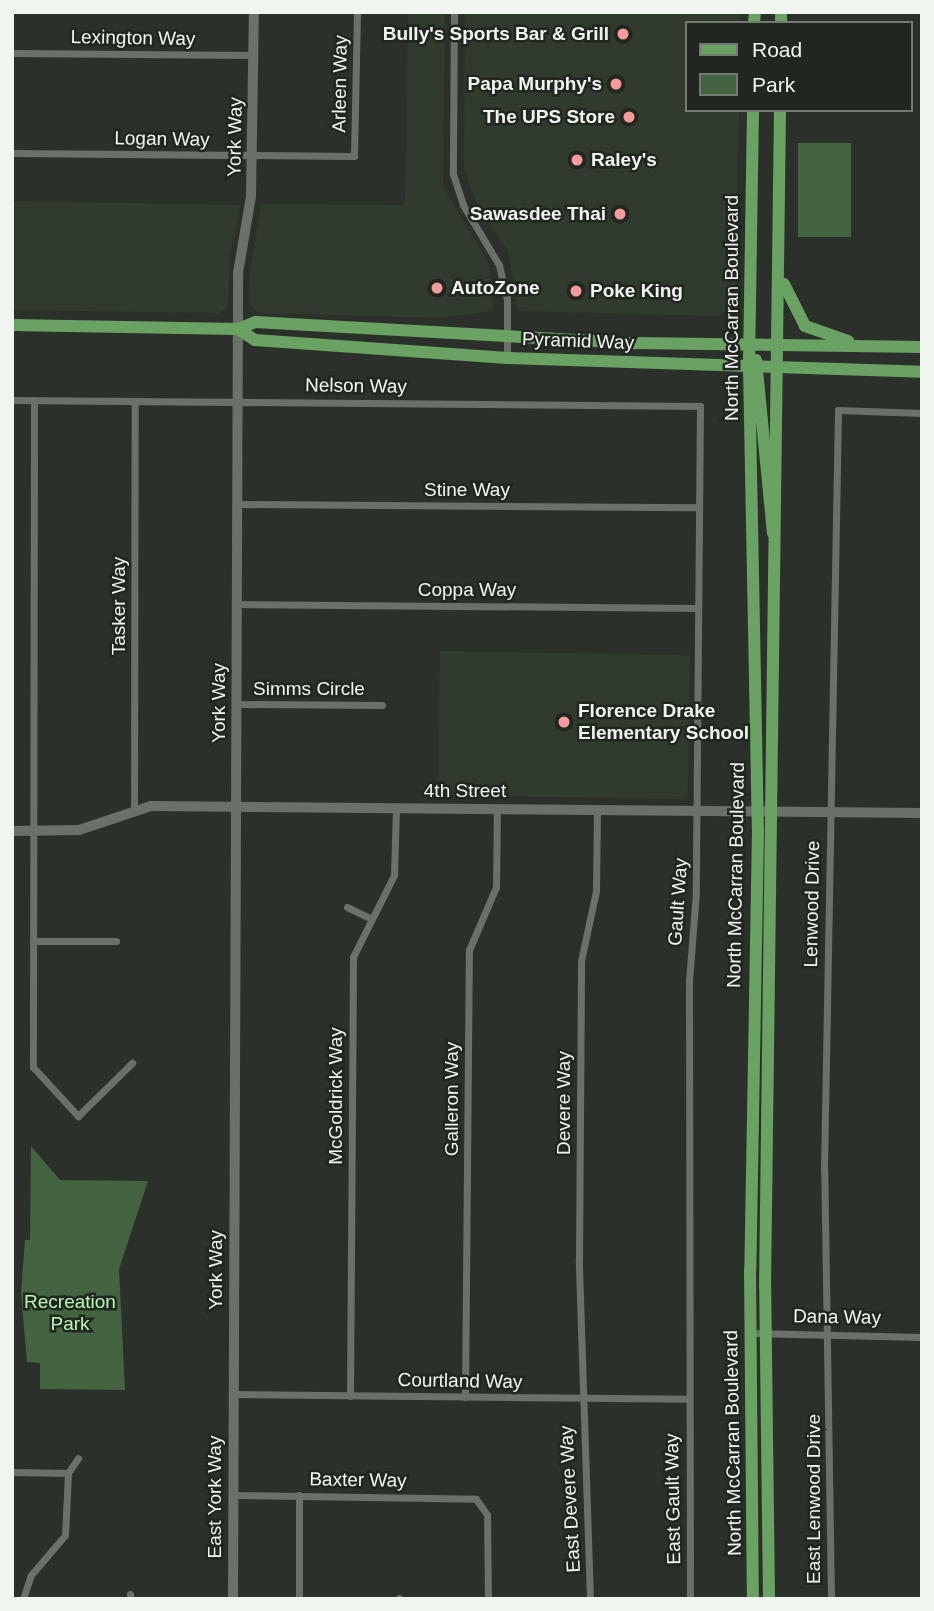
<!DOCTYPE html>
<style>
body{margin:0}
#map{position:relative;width:934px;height:1611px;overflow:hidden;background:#2b312a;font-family:Helvetica,sans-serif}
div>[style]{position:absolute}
.built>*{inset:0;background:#303b2e;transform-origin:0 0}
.green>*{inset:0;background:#446340;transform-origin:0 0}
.minor>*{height:7px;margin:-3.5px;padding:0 3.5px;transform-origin:3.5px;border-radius:3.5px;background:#6a7169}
.tertiary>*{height:10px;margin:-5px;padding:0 5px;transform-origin:5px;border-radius:5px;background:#6a7169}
.primary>*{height:12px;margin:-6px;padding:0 6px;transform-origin:6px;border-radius:6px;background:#6aa264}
.dots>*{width:19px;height:19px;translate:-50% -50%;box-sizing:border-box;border:4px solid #212720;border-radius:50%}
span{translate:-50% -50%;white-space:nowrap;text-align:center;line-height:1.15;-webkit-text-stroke:5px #212720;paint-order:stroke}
.poi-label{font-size:19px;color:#f1f5f0;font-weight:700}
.right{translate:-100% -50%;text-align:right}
.left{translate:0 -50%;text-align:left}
.street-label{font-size:19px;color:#f1f5f0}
.park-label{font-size:19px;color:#b8f8b0}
.frame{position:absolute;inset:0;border:14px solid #f1f5f0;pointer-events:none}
.legend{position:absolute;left:685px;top:21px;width:228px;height:91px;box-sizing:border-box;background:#212720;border:2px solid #747973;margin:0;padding:9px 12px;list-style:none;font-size:21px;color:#f1f5f0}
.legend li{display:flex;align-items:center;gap:14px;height:35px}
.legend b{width:35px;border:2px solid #747973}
</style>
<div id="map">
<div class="built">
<i style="clip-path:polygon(408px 12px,445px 12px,443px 187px,489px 264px,493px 311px,441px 318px,258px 313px,249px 304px,250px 271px,262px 204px,405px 205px)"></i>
<i style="clip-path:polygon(465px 12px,741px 12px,740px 23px,687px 23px,687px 110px,739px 110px,735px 298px,719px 316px,518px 311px,508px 251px,478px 207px,464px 169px)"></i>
<i style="clip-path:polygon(12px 201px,241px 205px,230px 256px,228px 306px,220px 313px,12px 310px)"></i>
<i style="left:440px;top:651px;width:250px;height:144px;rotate:1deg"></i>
</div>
<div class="green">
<i style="left:851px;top:143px;width:94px;height:53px;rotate:90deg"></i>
<i style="clip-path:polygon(31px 1146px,60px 1180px,148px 1181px,119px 1269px,125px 1390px,40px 1389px,40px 1363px,27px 1362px,21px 1293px,25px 1240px,30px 1240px)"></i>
</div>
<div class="minor">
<i style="left:454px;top:12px;width:162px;rotate:90.4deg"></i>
<i style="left:453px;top:174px;width:33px;rotate:72deg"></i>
<i style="left:463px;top:205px;width:70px;rotate:59deg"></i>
<i style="left:499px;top:265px;width:35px;rotate:77deg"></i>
<i style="left:507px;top:299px;width:59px;rotate:90deg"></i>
<i style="left:12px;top:53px;width:242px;rotate:0.5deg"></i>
<i style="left:12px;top:153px;width:342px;rotate:0.5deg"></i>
<i style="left:354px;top:156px;width:144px;rotate:-88.8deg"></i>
<i style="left:12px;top:400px;width:688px;rotate:0.5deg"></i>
<i style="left:700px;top:406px;width:486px;rotate:90.5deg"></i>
<i style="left:696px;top:892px;width:88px;rotate:94.5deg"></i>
<i style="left:689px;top:980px;width:619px;rotate:89.91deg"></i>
<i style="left:34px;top:400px;width:667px;rotate:90.09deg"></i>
<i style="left:33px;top:1067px;width:67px;rotate:47.4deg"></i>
<i style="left:78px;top:1116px;width:76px;rotate:-44.5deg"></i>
<i style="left:237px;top:504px;width:461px;rotate:0.4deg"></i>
<i style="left:237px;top:604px;width:461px;rotate:0.5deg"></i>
<i style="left:237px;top:704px;width:145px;rotate:0.4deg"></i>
<i style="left:134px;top:811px;width:410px;rotate:-89.9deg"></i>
<i style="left:347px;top:907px;width:25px;rotate:26deg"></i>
<i style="left:33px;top:941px;width:83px"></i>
<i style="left:751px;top:1333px;width:171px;rotate:1.3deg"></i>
<i style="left:232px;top:1394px;width:456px;rotate:0.6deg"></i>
<i style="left:350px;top:1396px;width:439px;rotate:-89.6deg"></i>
<i style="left:353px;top:957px;width:92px;rotate:-63.4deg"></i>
<i style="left:394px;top:875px;width:67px;rotate:-88.3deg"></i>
<i style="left:465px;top:1397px;width:447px;rotate:-89.5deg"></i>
<i style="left:469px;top:950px;width:69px;rotate:-66.8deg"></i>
<i style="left:496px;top:887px;width:78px;rotate:-89.3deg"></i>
<i style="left:12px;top:1472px;width:56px;rotate:1deg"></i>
<i style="left:232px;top:1495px;width:244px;rotate:0.9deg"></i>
<i style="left:476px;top:1499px;width:19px;rotate:55deg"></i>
<i style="left:487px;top:1515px;width:84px;rotate:89.3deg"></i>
<i style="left:299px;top:1495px;width:104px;rotate:90deg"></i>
<i style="left:130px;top:1594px;width:5px;rotate:79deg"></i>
<i style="left:399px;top:1598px;width:1px;rotate:90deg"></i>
<i style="left:23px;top:1599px;width:25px;rotate:-72deg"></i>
<i style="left:31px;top:1575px;width:52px;rotate:-49.6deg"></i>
<i style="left:65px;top:1535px;width:62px;rotate:-87.2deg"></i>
<i style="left:68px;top:1473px;width:18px;rotate:-56deg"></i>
<i style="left:590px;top:1599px;width:340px;rotate:-91.9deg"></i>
<i style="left:579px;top:1259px;width:298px;rotate:-89.6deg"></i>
<i style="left:581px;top:961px;width:72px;rotate:-77.9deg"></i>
<i style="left:596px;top:891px;width:81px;rotate:-89.3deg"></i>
<i style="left:831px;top:1599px;width:430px;rotate:-90.9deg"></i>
<i style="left:824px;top:1169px;width:759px;rotate:-88.94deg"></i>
<i style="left:838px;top:410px;width:84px;rotate:2deg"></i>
</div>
<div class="tertiary">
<i style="left:12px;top:831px;width:67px;rotate:-0.9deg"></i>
<i style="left:79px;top:830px;width:76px;rotate:-18.4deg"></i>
<i style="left:151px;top:806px;width:771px;rotate:0.52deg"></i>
<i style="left:233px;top:1599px;width:1326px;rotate:-89.78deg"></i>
<i style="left:238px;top:273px;width:78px;rotate:-80.4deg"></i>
<i style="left:251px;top:196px;width:184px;rotate:-89.1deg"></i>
</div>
<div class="primary">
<i style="left:754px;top:23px;width:11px;rotate:-85deg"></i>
<i style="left:781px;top:23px;width:11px;rotate:-90deg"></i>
<i style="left:753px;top:110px;width:257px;rotate:90.9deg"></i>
<i style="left:749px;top:367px;width:463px;rotate:88.9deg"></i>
<i style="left:758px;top:830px;width:440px;rotate:91deg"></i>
<i style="left:750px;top:1270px;width:329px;rotate:89.5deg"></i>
<i style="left:784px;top:284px;width:47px;rotate:63.4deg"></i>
<i style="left:805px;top:326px;width:46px;rotate:19.2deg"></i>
<i style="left:12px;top:325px;width:226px;rotate:1deg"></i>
<i style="left:238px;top:329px;width:18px;rotate:-22deg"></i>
<i style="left:255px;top:322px;width:381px;rotate:3.2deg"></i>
<i style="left:635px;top:343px;width:287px;rotate:0.8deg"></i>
<i style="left:238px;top:329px;width:20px;rotate:33deg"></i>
<i style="left:255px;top:340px;width:253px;rotate:4.1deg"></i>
<i style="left:507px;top:358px;width:415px;rotate:1.9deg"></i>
<i style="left:756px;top:360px;width:174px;rotate:84.4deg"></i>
<i style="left:769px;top:1599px;width:312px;rotate:-90.7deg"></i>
<i style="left:765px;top:1287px;width:1177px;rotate:-89.27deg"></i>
</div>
<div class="dots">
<i style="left:623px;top:34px;background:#f59b9c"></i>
<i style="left:616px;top:84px;background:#f59b9c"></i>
<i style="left:629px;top:117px;background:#f59b9c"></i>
<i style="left:577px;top:160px;background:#f59b9c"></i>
<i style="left:620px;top:214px;background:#f59b9c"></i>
<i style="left:437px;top:288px;background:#f59b9c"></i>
<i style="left:576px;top:291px;background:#f59b9c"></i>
<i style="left:564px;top:722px;background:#f59b9c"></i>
</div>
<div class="poi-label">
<span class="right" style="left:609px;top:34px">Bully's Sports Bar &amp; Grill</span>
<span class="right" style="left:602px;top:84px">Papa Murphy's</span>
<span class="right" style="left:615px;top:117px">The UPS Store</span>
<span class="left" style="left:591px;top:160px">Raley's</span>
<span class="right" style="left:606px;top:214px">Sawasdee Thai</span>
<span class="left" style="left:451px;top:288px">AutoZone</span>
<span class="left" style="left:590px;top:291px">Poke King</span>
<span class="left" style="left:578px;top:722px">Florence Drake<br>Elementary School</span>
</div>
<div class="street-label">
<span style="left:133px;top:38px;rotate:1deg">Lexington Way</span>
<span style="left:340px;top:84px;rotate:-89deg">Arleen Way</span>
<span style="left:235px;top:137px;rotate:-89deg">York Way</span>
<span style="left:162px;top:139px;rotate:1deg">Logan Way</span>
<span style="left:732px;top:308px;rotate:-90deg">North McCarran Boulevard</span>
<span style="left:578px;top:341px;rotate:2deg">Pyramid Way</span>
<span style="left:356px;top:386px;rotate:1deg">Nelson Way</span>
<span style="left:467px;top:490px">Stine Way</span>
<span style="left:467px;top:590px">Coppa Way</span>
<span style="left:119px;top:606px;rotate:-90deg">Tasker Way</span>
<span style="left:309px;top:689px">Simms Circle</span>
<span style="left:219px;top:703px;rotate:-90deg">York Way</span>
<span style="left:465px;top:791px">4th Street</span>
<span style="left:736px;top:875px;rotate:-89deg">North McCarran Boulevard</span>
<span style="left:678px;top:902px;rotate:-86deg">Gault Way</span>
<span style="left:812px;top:904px;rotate:-89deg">Lenwood Drive</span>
<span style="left:336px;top:1096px;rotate:-90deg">McGoldrick Way</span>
<span style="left:452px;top:1099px;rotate:-90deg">Galleron Way</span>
<span style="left:564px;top:1103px;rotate:-90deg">Devere Way</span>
<span style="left:216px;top:1270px;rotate:-90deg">York Way</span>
<span style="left:837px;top:1317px;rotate:1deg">Dana Way</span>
<span style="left:460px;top:1381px;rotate:1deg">Courtland Way</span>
<span style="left:733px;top:1443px;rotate:-91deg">North McCarran Boulevard</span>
<span style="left:358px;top:1480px;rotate:1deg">Baxter Way</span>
<span style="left:215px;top:1497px;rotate:-90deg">East York Way</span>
<span style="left:570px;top:1499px;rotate:-93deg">East Devere Way</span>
<span style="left:673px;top:1499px;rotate:-91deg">East Gault Way</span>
<span style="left:814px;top:1499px;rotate:-90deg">East Lenwood Drive</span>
</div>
<div class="park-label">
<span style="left:70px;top:1313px">Recreation<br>Park</span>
</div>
<div class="frame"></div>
<ul class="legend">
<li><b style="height:9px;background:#6aa264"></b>Road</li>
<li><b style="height:19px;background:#446340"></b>Park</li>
</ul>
</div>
